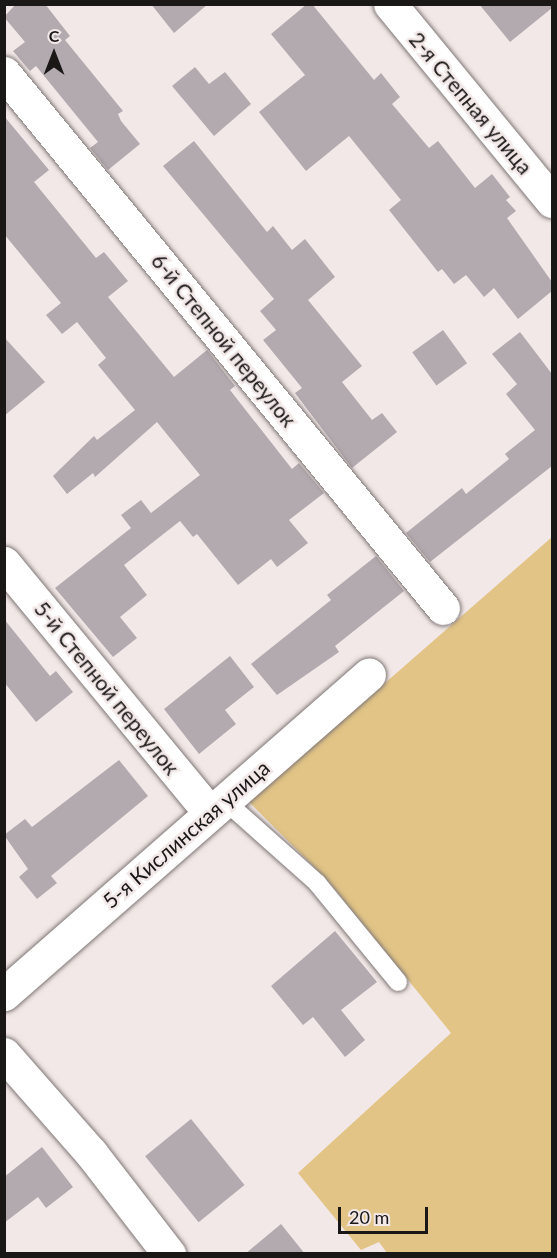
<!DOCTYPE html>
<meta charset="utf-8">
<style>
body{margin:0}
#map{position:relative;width:557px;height:1258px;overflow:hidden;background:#f3e8e8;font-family:Lato,sans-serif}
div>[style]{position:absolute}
.green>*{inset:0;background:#e2c486}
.building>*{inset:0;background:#b3aaaf;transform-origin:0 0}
.roads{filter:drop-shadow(0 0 2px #7f7676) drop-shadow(0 0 2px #7f7676)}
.lane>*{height:18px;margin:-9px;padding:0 9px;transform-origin:9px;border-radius:9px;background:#fff}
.street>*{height:33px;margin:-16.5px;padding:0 16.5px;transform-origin:16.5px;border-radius:16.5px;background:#fff}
.secondary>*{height:33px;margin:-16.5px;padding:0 16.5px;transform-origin:16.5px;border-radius:16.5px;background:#fff}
span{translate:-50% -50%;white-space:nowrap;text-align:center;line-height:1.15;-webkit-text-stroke:5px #f3e8e8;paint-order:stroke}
.street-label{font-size:21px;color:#1a1717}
.frame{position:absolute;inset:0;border:6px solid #1a1717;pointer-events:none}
.north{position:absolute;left:24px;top:24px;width:60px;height:60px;-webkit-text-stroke:4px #f3e8e8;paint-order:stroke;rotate:0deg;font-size:16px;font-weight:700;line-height:24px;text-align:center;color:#1a1717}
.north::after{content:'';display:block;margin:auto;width:21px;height:27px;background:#1a1717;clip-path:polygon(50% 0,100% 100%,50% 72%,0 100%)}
.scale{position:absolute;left:338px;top:1207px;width:90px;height:27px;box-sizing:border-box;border:3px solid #1a1717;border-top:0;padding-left:8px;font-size:18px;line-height:21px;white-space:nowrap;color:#1a1717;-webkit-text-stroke:4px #f3e8e8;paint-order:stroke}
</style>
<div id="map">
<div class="green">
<i style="clip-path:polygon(552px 537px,552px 1253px,387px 1253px,379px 1242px,361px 1250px,298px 1173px,451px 1033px,328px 881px,249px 802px)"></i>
</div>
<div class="building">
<i style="clip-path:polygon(16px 4px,45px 4px,70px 36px,65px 40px,123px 111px,118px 114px,121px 121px,140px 144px,108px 170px,90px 148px,98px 142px,36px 66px,30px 71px,13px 51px,25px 42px,4px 17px)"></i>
<i style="clip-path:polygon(151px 4px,208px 4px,174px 33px)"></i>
<i style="clip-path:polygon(307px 4px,312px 4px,374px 80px,381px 73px,400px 97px,392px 104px,429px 148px,438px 141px,475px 188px,492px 174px,510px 197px,506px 200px,516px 211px,507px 218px,552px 282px,552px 291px,518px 319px,494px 288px,484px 297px,466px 275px,454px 284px,442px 269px,438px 272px,389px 210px,401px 200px,349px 136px,306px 171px,259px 112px,305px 75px,271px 34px)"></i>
<i style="clip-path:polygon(479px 4px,552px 4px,552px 8px,510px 42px)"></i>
<i style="clip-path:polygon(195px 67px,209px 84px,225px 72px,251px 104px,214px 136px,172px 86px)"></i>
<i style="clip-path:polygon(4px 116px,49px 170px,34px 182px,96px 258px,104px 252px,128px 281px,108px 297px,174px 377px,207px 350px,235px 386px,230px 390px,292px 469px,299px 463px,324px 493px,289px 520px,308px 543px,277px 567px,271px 559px,238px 585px,197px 534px,193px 537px,180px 521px,124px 565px,147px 595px,120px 617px,137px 638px,113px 657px,55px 588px,131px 528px,121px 515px,141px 500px,151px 513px,200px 475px,157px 422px,95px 477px,93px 473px,67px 494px,53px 476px,94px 436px,97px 440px,135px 410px,98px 365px,106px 358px,77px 322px,62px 334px,46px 315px,61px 303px,4px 234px)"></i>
<i style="clip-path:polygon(194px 141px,267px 232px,273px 226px,292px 250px,305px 239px,335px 277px,308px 300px,362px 366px,342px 382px,372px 420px,382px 413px,397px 432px,352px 468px,295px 393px,302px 388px,263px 340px,276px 330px,260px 311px,274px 299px,163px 166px)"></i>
<i style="left:443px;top:330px;width:41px;height:38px;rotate:54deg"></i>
<i style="clip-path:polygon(520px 332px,552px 374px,552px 466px,430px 562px,406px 533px,462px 488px,466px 494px,509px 459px,505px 454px,535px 430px,506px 394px,517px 384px,492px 354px)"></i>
<i style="clip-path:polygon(4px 337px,45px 382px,4px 416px)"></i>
<i style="clip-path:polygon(376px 556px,404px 591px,335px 646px,339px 652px,277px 695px,251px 664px,331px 600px,327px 595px)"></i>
<i style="clip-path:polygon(4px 619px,50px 676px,56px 671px,73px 692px,36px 722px,4px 682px)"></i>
<i style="clip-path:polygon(230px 656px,254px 687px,225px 710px,236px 724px,199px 754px,164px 709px)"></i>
<i style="clip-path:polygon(119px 760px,148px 796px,51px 876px,57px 883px,37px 899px,19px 877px,28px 869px,4px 835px,25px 819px,32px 827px)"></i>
<i style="clip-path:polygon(335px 931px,377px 982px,341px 1010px,365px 1040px,345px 1057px,313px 1017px,303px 1025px,271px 986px)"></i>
<i style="left:191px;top:1119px;width:85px;height:59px;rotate:51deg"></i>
<i style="clip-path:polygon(42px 1147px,73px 1187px,46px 1208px,38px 1197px,4px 1223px,4px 1177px)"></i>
<i style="clip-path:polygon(281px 1224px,305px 1254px,245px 1254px)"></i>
</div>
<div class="roads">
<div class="lane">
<i style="left:224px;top:800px;width:125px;rotate:41.7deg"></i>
<i style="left:317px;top:883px;width:128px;rotate:50.7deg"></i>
</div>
<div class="street">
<i style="left:4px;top:73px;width:692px;rotate:50.63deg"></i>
<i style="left:4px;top:563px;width:324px;rotate:50.5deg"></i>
<i style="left:4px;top:994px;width:485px;rotate:-41.2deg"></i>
<i style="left:4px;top:1054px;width:132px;rotate:48.7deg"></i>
<i style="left:91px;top:1153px;width:128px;rotate:52.3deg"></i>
</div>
<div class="secondary">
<i style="left:390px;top:4px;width:255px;rotate:50.6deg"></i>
</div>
</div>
<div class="street-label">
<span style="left:471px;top:103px;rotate:50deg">2-я Степная улица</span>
<span style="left:224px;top:340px;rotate:51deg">6-й Степной переулок</span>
<span style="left:107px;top:688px;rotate:51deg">5-й Степной переулок</span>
<span style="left:186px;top:834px;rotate:-41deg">5-я Кислинская улица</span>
</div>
<div class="frame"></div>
<div class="north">С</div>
<div class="scale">20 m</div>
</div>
